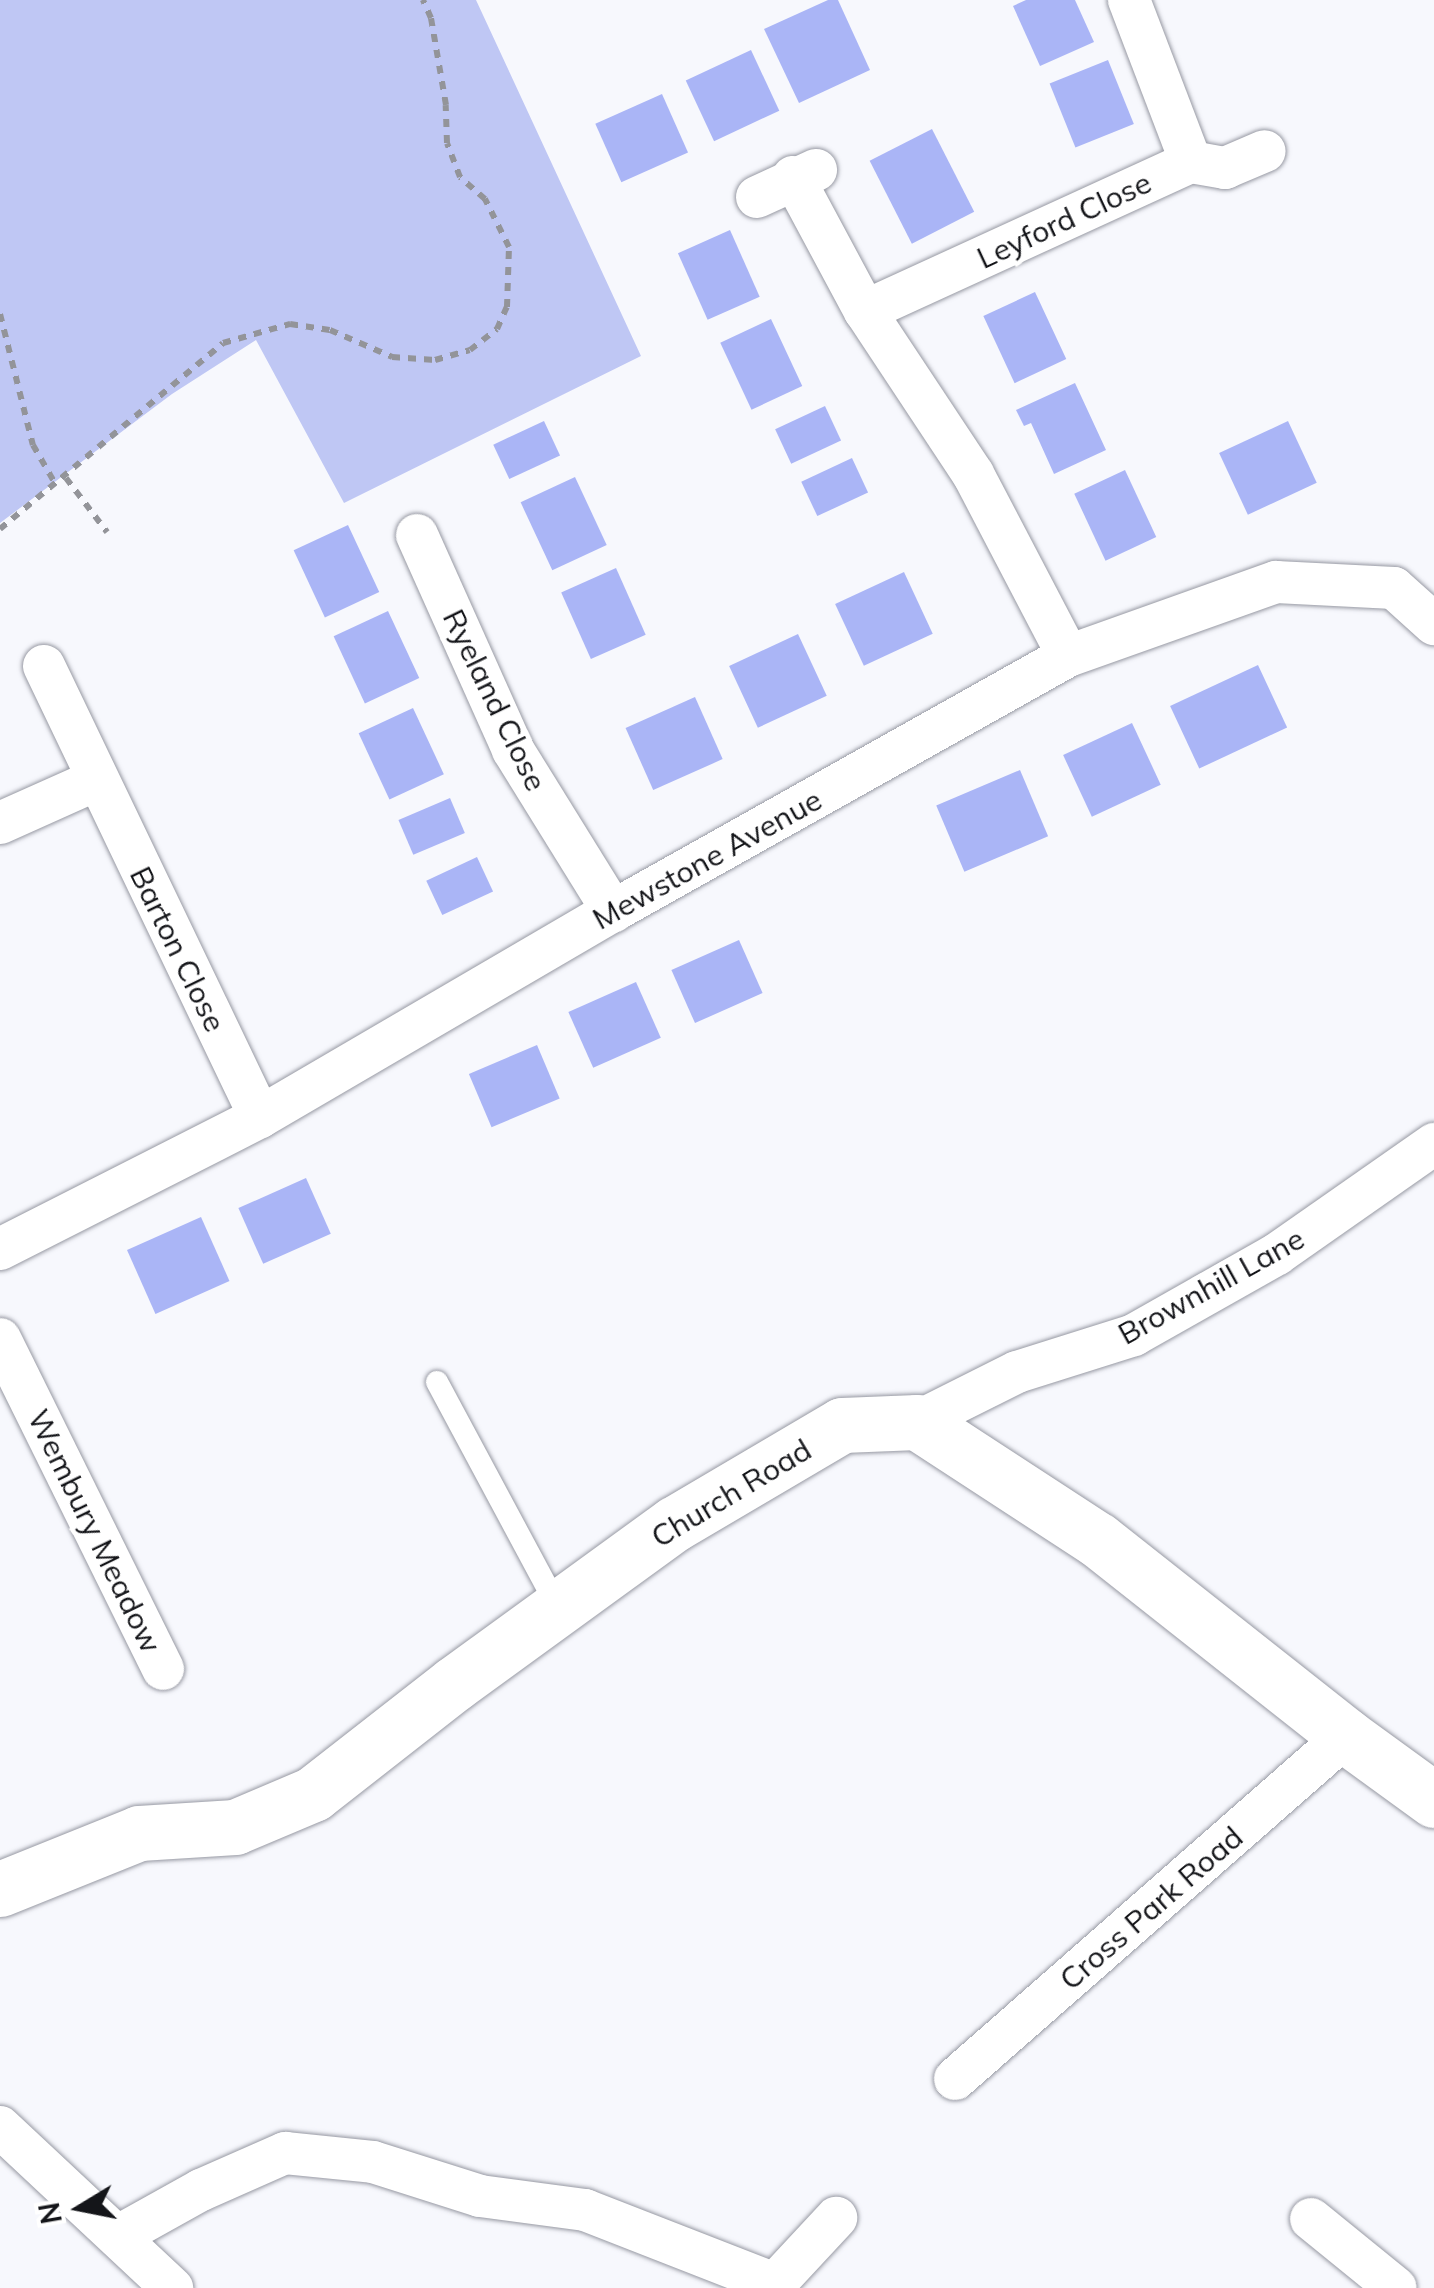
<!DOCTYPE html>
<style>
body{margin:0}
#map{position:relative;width:1434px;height:2288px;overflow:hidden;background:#f7f8fd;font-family:Mulish,sans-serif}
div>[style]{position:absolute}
.green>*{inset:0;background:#bfc7f4}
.building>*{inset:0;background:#aab5f6;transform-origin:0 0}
.path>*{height:6px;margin-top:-3px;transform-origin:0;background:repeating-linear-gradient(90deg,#939499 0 8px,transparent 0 16px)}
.roads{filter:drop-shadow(0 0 2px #9799a3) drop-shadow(0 0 2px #9799a3)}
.service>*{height:22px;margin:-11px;padding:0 11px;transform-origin:11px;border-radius:11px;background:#fff}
.minor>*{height:42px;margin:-21px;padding:0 21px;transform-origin:21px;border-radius:21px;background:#fff}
.tertiary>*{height:55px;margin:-27.5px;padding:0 27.5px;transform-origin:27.5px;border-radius:27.5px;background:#fff}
span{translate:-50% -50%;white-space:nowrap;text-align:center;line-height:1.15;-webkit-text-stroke:9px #fff;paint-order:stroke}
.street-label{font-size:30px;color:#141519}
.north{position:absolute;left:30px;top:2158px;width:100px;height:100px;-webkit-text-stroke:8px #fff;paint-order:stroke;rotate:260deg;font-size:28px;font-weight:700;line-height:40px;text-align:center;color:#141519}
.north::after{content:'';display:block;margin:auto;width:35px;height:45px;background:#141519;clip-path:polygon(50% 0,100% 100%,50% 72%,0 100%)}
</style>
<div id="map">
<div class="green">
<i style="clip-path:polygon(0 0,476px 0,641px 356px,344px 503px,256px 340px,172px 394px,0 523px)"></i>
</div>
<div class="building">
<i style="clip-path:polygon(828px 0,838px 0,870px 70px,799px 103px,764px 29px)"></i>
<i style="clip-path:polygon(1026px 0,1075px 0,1094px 42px,1040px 66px,1013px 6px)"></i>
<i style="left:751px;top:50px;width:67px;height:72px;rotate:65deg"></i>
<i style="left:1108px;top:60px;width:69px;height:63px;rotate:68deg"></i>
<i style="left:662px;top:94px;width:64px;height:73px;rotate:66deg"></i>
<i style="left:932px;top:129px;width:93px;height:70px;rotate:63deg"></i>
<i style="left:730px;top:230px;width:73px;height:57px;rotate:66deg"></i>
<i style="left:1035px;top:292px;width:74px;height:57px;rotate:65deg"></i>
<i style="left:771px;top:319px;width:74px;height:56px;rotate:65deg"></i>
<i style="clip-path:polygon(1075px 383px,1106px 450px,1054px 474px,1031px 423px,1024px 426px,1016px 410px)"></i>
<i style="left:825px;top:406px;width:38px;height:55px;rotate:65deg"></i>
<i style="left:544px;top:421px;width:38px;height:56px;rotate:65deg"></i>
<i style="left:1288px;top:421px;width:68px;height:76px;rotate:65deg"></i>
<i style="left:852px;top:458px;width:38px;height:56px;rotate:65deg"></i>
<i style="left:1125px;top:470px;width:74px;height:56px;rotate:65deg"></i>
<i style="left:575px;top:477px;width:75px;height:60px;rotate:65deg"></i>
<i style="left:348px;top:525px;width:74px;height:60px;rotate:65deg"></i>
<i style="left:616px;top:568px;width:73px;height:60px;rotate:66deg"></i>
<i style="left:904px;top:572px;width:68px;height:76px;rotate:65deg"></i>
<i style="left:388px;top:611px;width:74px;height:60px;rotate:65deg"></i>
<i style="left:798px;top:634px;width:68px;height:76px;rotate:65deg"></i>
<i style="left:1258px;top:665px;width:69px;height:97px;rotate:65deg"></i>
<i style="left:695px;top:697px;width:68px;height:76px;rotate:66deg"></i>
<i style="left:413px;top:708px;width:73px;height:60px;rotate:65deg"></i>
<i style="left:1132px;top:723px;width:68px;height:76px;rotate:65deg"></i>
<i style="left:1020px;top:770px;width:72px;height:91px;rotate:67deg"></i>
<i style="left:450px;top:798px;width:38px;height:56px;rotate:67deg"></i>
<i style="left:477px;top:857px;width:38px;height:56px;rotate:65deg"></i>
<i style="left:739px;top:940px;width:58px;height:74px;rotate:66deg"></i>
<i style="left:636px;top:982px;width:61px;height:74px;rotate:66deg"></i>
<i style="left:537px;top:1045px;width:58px;height:74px;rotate:67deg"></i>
<i style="left:306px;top:1178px;width:61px;height:74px;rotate:66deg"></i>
<i style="left:201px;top:1217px;width:70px;height:81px;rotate:66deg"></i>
</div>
<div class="path">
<i style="left:0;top:314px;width:135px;rotate:75.9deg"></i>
<i style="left:33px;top:445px;width:46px;rotate:60.1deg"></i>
<i style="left:66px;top:478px;width:68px;rotate:52.8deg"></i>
<i style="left:0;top:529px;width:290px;rotate:-39.8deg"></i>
<i style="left:223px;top:343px;width:70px;rotate:-15.8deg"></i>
<i style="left:290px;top:324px;width:40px;rotate:8.5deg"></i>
<i style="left:330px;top:330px;width:68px;rotate:23.5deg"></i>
<i style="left:392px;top:357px;width:43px;rotate:4deg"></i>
<i style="left:435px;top:360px;width:36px;rotate:-16deg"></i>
<i style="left:470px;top:350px;width:34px;rotate:-38deg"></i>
<i style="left:497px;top:329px;width:24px;rotate:-66deg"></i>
<i style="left:507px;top:307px;width:60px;rotate:-88.1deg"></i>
<i style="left:509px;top:247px;width:54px;rotate:-116.6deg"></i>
<i style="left:485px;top:199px;width:33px;rotate:-139deg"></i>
<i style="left:460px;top:177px;width:36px;rotate:-111deg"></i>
<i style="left:447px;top:143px;width:38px;rotate:-92deg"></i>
<i style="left:446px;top:105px;width:88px;rotate:-99.8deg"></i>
<i style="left:431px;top:18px;width:20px;rotate:-114deg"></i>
</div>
<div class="roads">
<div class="service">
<i style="left:437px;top:1382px;width:256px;rotate:61.8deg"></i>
</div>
<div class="minor">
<i style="left:1129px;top:0;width:173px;rotate:69.1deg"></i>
<i style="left:793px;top:177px;width:152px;rotate:61.8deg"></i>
<i style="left:865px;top:311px;width:196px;rotate:56.5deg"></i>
<i style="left:973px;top:474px;width:205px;rotate:62.4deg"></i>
<i style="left:757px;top:197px;width:65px;rotate:-24.6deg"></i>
<i style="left:865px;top:311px;width:358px;rotate:-24.6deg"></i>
<i style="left:1191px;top:162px;width:35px;rotate:10deg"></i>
<i style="left:1225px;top:168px;width:43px;rotate:-23deg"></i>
<i style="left:417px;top:535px;width:235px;rotate:65.9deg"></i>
<i style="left:513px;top:750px;width:190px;rotate:58.2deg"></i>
<i style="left:44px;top:666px;width:500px;rotate:64.41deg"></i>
<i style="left:0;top:823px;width:105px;rotate:-24.1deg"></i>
<i style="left:0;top:1249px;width:292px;rotate:-26.9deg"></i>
<i style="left:260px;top:1117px;width:409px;rotate:-30.3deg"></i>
<i style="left:613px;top:911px;width:522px;rotate:-29.27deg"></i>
<i style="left:1068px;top:656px;width:221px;rotate:-19.6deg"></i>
<i style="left:1276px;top:582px;width:118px;rotate:2.9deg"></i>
<i style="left:1394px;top:588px;width:54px;rotate:42deg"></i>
<i style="left:0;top:1339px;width:368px;rotate:63.7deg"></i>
<i style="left:917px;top:1422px;width:112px;rotate:-26.6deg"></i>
<i style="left:1017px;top:1372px;width:123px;rotate:-17.5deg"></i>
<i style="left:1134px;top:1335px;width:164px;rotate:-29.5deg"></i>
<i style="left:1277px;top:1254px;width:192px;rotate:-35deg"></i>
<i style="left:955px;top:2079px;width:520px;rotate:-41.26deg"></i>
<i style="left:0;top:2127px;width:236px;rotate:43.1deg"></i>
<i style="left:1311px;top:2219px;width:109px;rotate:39.1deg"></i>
<i style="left:120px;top:2235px;width:93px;rotate:-29.1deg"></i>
<i style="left:201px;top:2190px;width:92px;rotate:-23.8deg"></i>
<i style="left:285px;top:2153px;width:88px;rotate:5.8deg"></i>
<i style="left:373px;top:2162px;width:112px;rotate:17.6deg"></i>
<i style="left:480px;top:2196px;width:106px;rotate:7.6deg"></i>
<i style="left:585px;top:2210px;width:204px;rotate:21.3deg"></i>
<i style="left:771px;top:2288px;width:96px;rotate:-47.1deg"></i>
</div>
<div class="tertiary">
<i style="left:0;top:1889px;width:150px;rotate:-21.9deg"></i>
<i style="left:139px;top:1833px;width:96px;rotate:-3.6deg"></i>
<i style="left:235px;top:1827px;width:85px;rotate:-22.9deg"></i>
<i style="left:313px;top:1794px;width:180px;rotate:-38deg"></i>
<i style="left:455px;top:1683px;width:271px;rotate:-36deg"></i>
<i style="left:674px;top:1524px;width:195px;rotate:-30.5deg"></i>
<i style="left:842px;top:1425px;width:75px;rotate:-2.3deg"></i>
<i style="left:917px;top:1422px;width:216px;rotate:33.1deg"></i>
<i style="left:1098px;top:1540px;width:316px;rotate:38.3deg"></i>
<i style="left:1346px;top:1736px;width:109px;rotate:36deg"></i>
</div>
</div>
<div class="street-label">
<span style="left:1064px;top:220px;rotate:-25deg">Leyford Close</span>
<span style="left:495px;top:700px;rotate:64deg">Ryeland Close</span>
<span style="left:707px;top:859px;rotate:-29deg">Mewstone Avenue</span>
<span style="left:178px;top:949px;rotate:64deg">Barton Close</span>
<span style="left:1211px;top:1286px;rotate:-29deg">Brownhill Lane</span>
<span style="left:731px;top:1493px;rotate:-31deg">Church Road</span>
<span style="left:95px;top:1531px;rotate:64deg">Wembury Meadow</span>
<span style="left:1151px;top:1908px;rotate:-41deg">Cross Park Road</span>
</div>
<div class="north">N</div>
</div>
